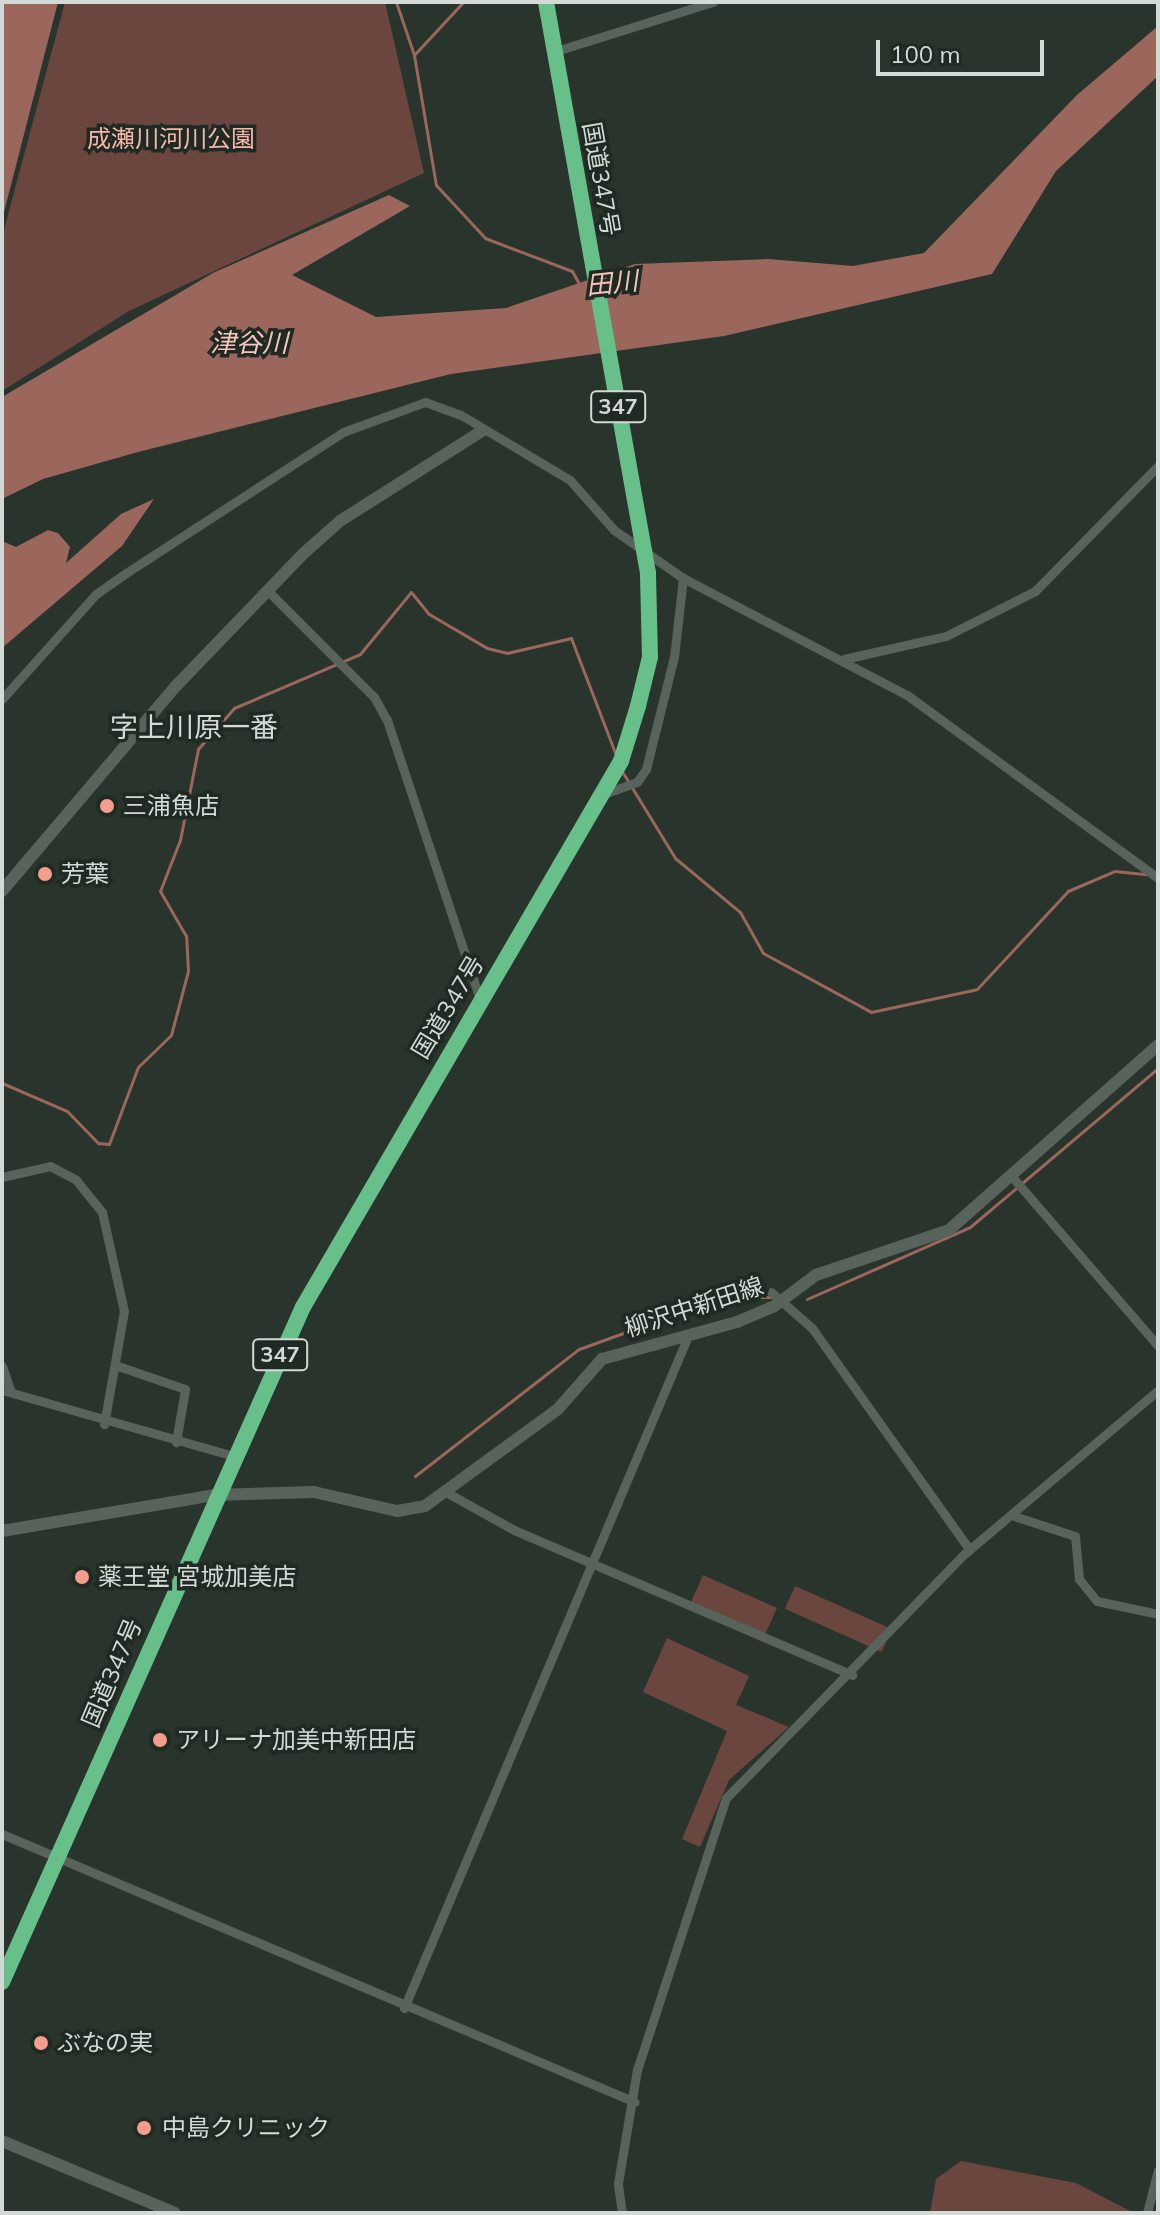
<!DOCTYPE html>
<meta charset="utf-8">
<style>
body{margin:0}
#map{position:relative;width:1160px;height:2215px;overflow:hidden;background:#29342c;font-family:Mulish,"Noto Sans JP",sans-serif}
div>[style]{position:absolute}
.green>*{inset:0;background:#6a463f;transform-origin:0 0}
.water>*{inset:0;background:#9b665c}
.stream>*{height:3px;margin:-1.5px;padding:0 1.5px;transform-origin:1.5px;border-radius:1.5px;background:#9b665c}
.street>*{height:9px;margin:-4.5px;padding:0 4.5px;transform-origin:4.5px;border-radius:4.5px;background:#58635b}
.secondary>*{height:12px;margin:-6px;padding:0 6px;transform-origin:6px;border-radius:6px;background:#58635b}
.highway>*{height:16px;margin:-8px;padding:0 8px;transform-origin:8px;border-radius:8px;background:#67c089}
.dots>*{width:22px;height:22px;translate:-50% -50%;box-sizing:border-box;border:4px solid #1f2a23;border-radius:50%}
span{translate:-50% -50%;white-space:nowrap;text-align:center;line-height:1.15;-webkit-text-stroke:7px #1f2a23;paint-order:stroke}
.shield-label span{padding:2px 6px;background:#1f2a23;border:2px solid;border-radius:6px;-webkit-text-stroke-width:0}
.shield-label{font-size:22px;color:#d3dad5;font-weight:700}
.park-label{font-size:24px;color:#f7b5a8}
.street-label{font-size:24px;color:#d3dad5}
.poi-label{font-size:24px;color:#d3dad5}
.left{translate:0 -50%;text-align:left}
.water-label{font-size:26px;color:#f8c5bb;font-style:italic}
.quarter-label{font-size:28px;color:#d3dad5}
.frame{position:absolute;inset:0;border:4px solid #d3dad5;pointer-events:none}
.scale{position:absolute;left:876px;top:40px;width:168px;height:36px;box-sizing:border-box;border:4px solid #d3dad5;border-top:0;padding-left:10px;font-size:24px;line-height:28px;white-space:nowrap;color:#d3dad5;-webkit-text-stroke:6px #1f2a23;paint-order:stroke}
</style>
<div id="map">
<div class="green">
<i style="clip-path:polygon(65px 2px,385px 2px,424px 173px,129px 311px,2px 391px,2px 237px)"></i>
<i style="left:703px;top:1575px;width:81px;height:30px;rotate:24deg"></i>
<i style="left:795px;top:1586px;width:106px;height:25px;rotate:24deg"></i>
<i style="clip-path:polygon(667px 1638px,749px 1676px,736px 1705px,789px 1727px,729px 1780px,700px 1847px,682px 1839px,727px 1731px,643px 1692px)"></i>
<i style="clip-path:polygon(961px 2161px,1076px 2183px,1134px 2213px,930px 2213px,936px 2179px)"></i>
</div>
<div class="water">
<i style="clip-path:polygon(2px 2px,58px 2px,2px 220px)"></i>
<i style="clip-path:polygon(1158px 26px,1158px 76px,1056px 171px,992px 274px,724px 336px,451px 374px,138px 452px,43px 479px,2px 499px,2px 397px,213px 273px,389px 195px,410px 206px,292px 275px,376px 317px,506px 308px,635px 264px,768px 259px,853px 266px,924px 253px,1077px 95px)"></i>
<i style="clip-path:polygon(154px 499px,122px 546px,2px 648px,2px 541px,16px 547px,48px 530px,58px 533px,70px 547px,66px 563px,121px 514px)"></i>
</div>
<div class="stream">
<i style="left:396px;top:2px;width:56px;rotate:71.2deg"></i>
<i style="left:414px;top:55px;width:132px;rotate:80.4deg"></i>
<i style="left:436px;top:185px;width:72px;rotate:47.2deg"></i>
<i style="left:485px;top:238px;width:93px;rotate:20.8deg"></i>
<i style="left:572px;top:271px;width:18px;rotate:61deg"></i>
<i style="left:414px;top:55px;width:72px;rotate:-47.2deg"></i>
<i style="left:623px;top:773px;width:100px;rotate:58.5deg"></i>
<i style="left:675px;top:858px;width:85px;rotate:39.7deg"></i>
<i style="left:740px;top:912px;width:47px;rotate:60.7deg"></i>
<i style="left:763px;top:953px;width:123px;rotate:28.6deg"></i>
<i style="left:871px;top:1012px;width:108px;rotate:-12.2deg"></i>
<i style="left:977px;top:989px;width:134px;rotate:-47.1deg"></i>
<i style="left:1068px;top:891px;width:51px;rotate:-23.1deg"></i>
<i style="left:1115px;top:871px;width:31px;rotate:6deg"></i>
<i style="left:2px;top:1083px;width:71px;rotate:23.3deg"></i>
<i style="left:67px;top:1111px;width:45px;rotate:45.9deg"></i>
<i style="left:98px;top:1143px;width:11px;rotate:5deg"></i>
<i style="left:109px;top:1144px;width:82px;rotate:-69.4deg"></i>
<i style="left:138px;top:1067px;width:46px;rotate:-44.1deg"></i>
<i style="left:171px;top:1035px;width:66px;rotate:-75.1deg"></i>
<i style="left:188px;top:971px;width:35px;rotate:-93deg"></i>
<i style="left:186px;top:936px;width:52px;rotate:-120deg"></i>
<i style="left:160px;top:891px;width:55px;rotate:-68.6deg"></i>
<i style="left:180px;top:840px;width:93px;rotate:-78.8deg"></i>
<i style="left:198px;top:749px;width:55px;rotate:-48.7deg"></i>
<i style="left:234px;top:708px;width:137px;rotate:-23.2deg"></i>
<i style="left:360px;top:654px;width:80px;rotate:-50.6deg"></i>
<i style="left:411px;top:592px;width:28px;rotate:51deg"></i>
<i style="left:429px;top:614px;width:67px;rotate:30.4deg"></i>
<i style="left:487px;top:648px;width:21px;rotate:14deg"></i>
<i style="left:507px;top:653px;width:66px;rotate:-13.2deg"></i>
<i style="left:571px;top:638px;width:125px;rotate:69deg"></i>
<i style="left:807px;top:1299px;width:178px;rotate:-23.8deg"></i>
<i style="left:970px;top:1227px;width:246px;rotate:-40.2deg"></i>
<i style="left:415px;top:1476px;width:207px;rotate:-37.8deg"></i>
<i style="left:579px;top:1349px;width:153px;rotate:-19.9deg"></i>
<i style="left:723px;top:1297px;width:48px"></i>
</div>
<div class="street">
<i style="left:553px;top:52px;width:168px;rotate:-17.4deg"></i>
<i style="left:268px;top:591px;width:150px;rotate:45deg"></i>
<i style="left:374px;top:697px;width:26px;rotate:61deg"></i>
<i style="left:387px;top:720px;width:295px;rotate:71.6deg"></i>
<i style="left:844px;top:659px;width:105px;rotate:-12.7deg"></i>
<i style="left:946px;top:636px;width:100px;rotate:-26.8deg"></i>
<i style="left:1035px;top:591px;width:175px;rotate:-45.5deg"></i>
<i style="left:2px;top:699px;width:141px;rotate:-48.2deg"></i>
<i style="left:96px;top:594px;width:37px;rotate:-35deg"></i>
<i style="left:126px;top:573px;width:259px;rotate:-33deg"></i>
<i style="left:343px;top:432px;width:87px;rotate:-20.1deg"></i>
<i style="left:425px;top:402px;width:38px;rotate:20deg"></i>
<i style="left:461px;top:415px;width:127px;rotate:30.8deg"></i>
<i style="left:570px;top:480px;width:67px;rotate:48.7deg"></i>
<i style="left:614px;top:530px;width:84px;rotate:34.8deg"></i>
<i style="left:683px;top:578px;width:253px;rotate:27.6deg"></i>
<i style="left:907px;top:695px;width:311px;rotate:36.1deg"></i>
<i style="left:601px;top:795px;width:38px;rotate:-20deg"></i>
<i style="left:637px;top:782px;width:16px;rotate:-55deg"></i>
<i style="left:646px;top:769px;width:115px;rotate:-76deg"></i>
<i style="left:674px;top:657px;width:80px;rotate:-83.5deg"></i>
<i style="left:2px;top:1177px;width:49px;rotate:-12.9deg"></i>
<i style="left:50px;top:1166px;width:30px;rotate:28deg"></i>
<i style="left:76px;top:1180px;width:41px;rotate:50.9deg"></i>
<i style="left:102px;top:1212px;width:101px;rotate:77.5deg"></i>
<i style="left:124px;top:1311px;width:115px;rotate:100deg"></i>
<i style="left:1014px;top:1179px;width:221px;rotate:49.2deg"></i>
<i style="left:771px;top:1292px;width:55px;rotate:41.3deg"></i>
<i style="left:812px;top:1328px;width:272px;rotate:54.6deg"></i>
<i style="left:115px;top:1365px;width:74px;rotate:18.9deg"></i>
<i style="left:185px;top:1389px;width:54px;rotate:99.6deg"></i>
<i style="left:2px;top:1366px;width:28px;rotate:71deg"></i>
<i style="left:2px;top:1390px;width:240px;rotate:15.9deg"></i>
<i style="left:444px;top:1491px;width:80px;rotate:29.1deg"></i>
<i style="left:514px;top:1530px;width:368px;rotate:23.2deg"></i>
<i style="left:1014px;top:1516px;width:64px;rotate:18.2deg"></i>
<i style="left:1075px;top:1536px;width:43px;rotate:84.7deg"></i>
<i style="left:1079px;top:1579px;width:28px;rotate:51deg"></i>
<i style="left:1097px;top:1601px;width:62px;rotate:12deg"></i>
<i style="left:2px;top:1834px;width:687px;rotate:22.95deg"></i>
<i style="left:404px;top:2008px;width:730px;rotate:-67.09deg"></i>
<i style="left:622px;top:2213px;width:30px;rotate:-98deg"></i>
<i style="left:618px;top:2183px;width:115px;rotate:-80.5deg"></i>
<i style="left:637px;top:2070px;width:286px;rotate:-71.9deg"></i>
<i style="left:726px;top:1798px;width:339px;rotate:-45.7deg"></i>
<i style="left:963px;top:1555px;width:255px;rotate:-40.2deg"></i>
<i style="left:1147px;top:2213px;width:44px;rotate:-75.7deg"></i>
</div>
<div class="secondary">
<i style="left:2px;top:891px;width:269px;rotate:-49.7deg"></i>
<i style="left:176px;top:686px;width:185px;rotate:-46.1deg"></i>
<i style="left:304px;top:553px;width:48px;rotate:-41.6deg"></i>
<i style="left:340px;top:521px;width:168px;rotate:-32.4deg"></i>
<i style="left:2px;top:1531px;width:215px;rotate:-9.6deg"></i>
<i style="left:214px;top:1495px;width:100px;rotate:-1.7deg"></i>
<i style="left:314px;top:1492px;width:85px;rotate:12.9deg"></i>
<i style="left:397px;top:1511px;width:28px;rotate:-10deg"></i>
<i style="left:425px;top:1506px;width:165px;rotate:-36.1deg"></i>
<i style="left:558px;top:1409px;width:67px;rotate:-48.7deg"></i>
<i style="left:602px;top:1359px;width:140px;rotate:-15.3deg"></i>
<i style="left:737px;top:1322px;width:39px;rotate:-23deg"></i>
<i style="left:773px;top:1307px;width:54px;rotate:-36.7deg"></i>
<i style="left:816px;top:1275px;width:140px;rotate:-18.7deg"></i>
<i style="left:949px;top:1230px;width:279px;rotate:-41.5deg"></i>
<i style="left:2px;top:2141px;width:187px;rotate:22.6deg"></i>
</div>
<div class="highway">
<i style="left:2px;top:1982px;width:739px;rotate:-65.97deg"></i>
<i style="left:303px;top:1307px;width:632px;rotate:-59.78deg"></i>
<i style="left:621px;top:761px;width:58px;rotate:-72.8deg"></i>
<i style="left:638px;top:706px;width:50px;rotate:-76.2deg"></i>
<i style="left:650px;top:657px;width:84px;rotate:-91.4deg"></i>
<i style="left:648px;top:573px;width:580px;rotate:-100.13deg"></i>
</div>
<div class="dots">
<i style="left:107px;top:806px;background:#f49d8c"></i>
<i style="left:45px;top:874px;background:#f49d8c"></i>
<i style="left:82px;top:1577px;background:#f49d8c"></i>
<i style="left:160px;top:1740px;background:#f49d8c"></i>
<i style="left:41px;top:2043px;background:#f49d8c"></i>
<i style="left:144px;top:2128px;background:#f49d8c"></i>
</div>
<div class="shield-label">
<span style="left:618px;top:407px">347</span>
<span style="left:280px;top:1355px">347</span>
</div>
<div class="park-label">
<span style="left:171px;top:139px">成瀬川河川公園</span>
</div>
<div class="street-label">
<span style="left:601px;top:179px;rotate:80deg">国道347号</span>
<span style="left:448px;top:1007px;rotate:-59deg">国道347号</span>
<span style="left:694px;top:1307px;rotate:-18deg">柳沢中新田線</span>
<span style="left:112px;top:1673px;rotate:-67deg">国道347号</span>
</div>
<div class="poi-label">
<span class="left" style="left:123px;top:806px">三浦魚店</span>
<span class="left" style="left:61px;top:874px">芳葉</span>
<span class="left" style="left:98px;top:1577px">薬王堂 宮城加美店</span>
<span class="left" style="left:176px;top:1740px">アリーナ加美中新田店</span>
<span class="left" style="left:57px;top:2043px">ぶなの実</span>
<span class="left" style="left:162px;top:2128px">中島クリニック</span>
</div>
<div class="water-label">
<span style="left:612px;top:283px;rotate:-6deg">田川</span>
<span style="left:249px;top:343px">津谷川</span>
</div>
<div class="quarter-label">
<span style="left:194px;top:727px">字上川原一番</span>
</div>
<div class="frame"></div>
<div class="scale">100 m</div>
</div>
